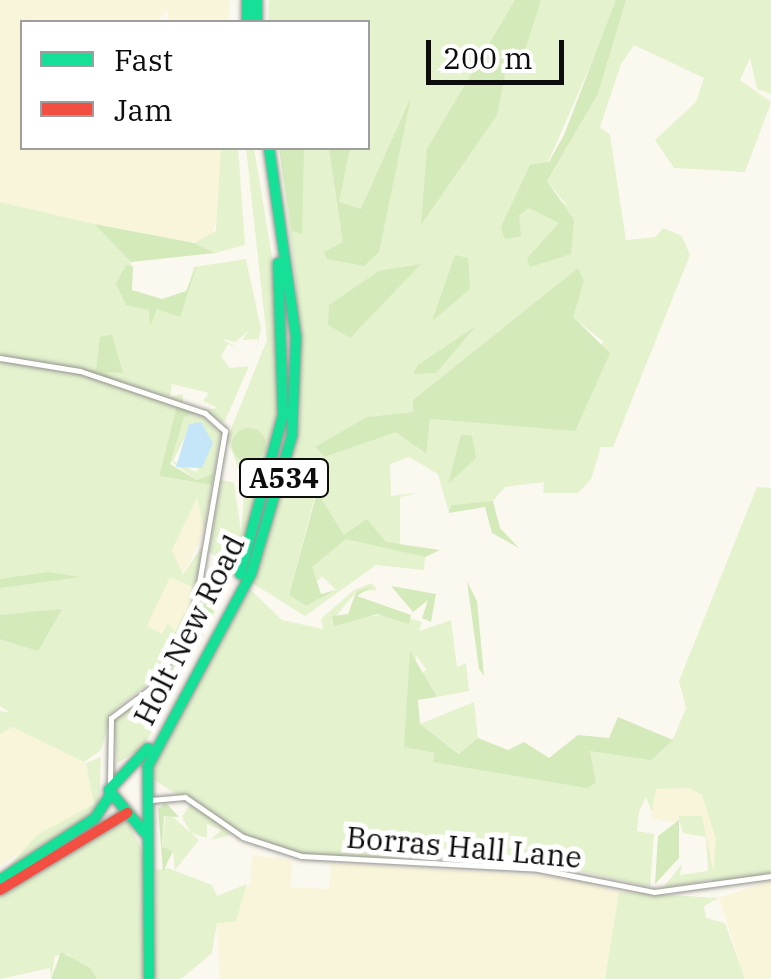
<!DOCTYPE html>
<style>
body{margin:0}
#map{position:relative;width:771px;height:979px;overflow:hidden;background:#fbf8f0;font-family:"IBM Plex Serif",serif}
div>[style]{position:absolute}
.farmland>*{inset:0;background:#f9f5db}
.green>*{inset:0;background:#e4f2ce}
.forest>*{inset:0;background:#d4eabb}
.round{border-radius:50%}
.water>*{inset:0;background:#c4e6f8}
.roads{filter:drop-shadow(0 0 2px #94938f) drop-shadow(0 0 2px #94938f)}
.street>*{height:5px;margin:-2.5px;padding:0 2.5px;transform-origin:2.5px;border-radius:2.5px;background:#fefefd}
.fast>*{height:10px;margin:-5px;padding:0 5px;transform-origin:5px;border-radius:5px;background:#16e098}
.jam>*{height:10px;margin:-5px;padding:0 5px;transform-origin:5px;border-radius:5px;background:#f24e42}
span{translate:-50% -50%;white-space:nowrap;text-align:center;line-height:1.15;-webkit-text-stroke:10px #fff;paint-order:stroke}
.shield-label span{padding:2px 8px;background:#fff;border:2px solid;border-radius:8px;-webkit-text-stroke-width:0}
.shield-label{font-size:28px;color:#0d0d0d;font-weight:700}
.street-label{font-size:30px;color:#0d0d0d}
.legend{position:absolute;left:20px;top:20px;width:350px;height:130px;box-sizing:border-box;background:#fff;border:2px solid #9e9e9e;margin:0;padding:12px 18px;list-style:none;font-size:30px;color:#0d0d0d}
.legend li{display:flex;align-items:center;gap:20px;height:50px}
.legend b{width:50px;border:2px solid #9e9e9e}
.scale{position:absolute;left:426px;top:40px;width:138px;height:45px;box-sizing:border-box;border:5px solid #0d0d0d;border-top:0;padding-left:12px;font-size:30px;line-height:35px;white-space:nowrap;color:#0d0d0d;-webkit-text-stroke:8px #fff;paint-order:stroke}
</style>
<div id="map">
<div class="farmland">
<i style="clip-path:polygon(0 0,230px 0,228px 22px,169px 22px,167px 9px,158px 22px,22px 22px,22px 148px,221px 148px,224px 196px,210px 241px,168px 242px,0 202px)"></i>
<i style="clip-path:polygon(197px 498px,204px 531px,183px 575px,172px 551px)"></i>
<i style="clip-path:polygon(170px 576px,192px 587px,192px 603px,175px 632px,162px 634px,147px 626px)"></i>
<i style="clip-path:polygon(13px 727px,86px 763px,94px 804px,0 866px,0 734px)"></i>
<i style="clip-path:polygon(689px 788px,702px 795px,716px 839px,713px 884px,704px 827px,651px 818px,656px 789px)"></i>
<i style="clip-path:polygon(252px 855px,292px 860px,291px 887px,329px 889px,331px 863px,564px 877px,619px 892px,605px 979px,220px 979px,217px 922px,250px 884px)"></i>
<i style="clip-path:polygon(771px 880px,771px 979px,745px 979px,719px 898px)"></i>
</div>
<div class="green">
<i style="clip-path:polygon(evenodd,269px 0,619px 0,539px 183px,567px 206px,547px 181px,598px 94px,626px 0,771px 0,771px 94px,757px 89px,750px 58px,740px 80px,771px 102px,745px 172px,674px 168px,655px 140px,696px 102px,704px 78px,634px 45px,621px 64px,600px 127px,610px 135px,626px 240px,656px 237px,663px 228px,682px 236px,690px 255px,613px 447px,601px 447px,591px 479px,578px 493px,543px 493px,544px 482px,505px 487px,493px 501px,451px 505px,449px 513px,438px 474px,409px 457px,390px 464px,391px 496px,423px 492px,400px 497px,400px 545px,344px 535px,316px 492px,289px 595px,306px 606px,336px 590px,322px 576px,313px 586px,312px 567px,345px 538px,425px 557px,424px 570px,376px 565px,305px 616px,252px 583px,300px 422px,296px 281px,279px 148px,368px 148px,368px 22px,268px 22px,269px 0,577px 269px,584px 281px,572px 317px,603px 341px,575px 430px,430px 419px,425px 454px,396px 431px,324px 457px,315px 448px,367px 417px,414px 412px,413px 400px,577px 269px)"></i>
<i style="clip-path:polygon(221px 148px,238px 148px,245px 245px,215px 253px,194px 243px,216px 231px)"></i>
<i style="clip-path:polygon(246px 148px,254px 148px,272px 257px,280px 401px,236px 569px,209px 552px,221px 480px,234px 483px,241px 532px,245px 484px,227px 439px,267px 340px)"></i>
<i style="clip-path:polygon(0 202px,94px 224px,131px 262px,125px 300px,181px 311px,194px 267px,246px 259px,261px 329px,255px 354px,258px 339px,242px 340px,250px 329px,236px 342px,222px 339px,239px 349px,228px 344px,221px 356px,230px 368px,249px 366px,224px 423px,202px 410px,218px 408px,203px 401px,209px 393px,172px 384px,170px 397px,183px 394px,183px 403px,0 355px)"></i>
<i style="clip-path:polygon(evenodd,0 360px,80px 372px,177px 405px,159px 476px,212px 485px,214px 473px,197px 480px,169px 460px,184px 417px,198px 412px,221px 433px,204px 531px,197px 498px,172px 550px,183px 575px,202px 546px,193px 611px,192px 587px,170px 577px,147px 626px,162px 634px,168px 623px,175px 632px,184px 613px,189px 622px,159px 675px,112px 712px,101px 750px,84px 762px,13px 727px,0 734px,0 711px,9px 712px,0 706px,0 360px,192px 422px,213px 443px,196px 472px,173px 461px,192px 422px)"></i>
<i style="clip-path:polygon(757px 487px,771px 488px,771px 873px,712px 886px,716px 839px,702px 795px,689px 788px,656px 789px,652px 812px,646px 797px,639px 811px,637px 831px,654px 834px,650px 887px,562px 867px,450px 861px,444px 848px,416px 843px,414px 859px,301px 854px,239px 833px,154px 780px,152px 765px,250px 589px,282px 620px,323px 629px,321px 619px,354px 590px,372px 583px,377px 590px,356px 592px,331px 622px,395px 613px,422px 622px,419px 631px,451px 620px,457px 667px,466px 663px,469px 691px,437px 697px,419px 678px,426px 669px,416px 655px,405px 747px,436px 753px,433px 761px,587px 787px,590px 751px,673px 739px,686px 708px,679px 681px)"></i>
<i style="clip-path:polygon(216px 568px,231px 579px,218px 606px,143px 748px,117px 763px,114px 720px,159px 685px,194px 626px,166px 692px,214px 609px,220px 575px,206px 580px,201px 598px,205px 575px)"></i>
<i style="clip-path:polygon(474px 702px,478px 738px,460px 754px,420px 724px)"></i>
<i style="clip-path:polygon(101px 757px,99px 809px,0 876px,37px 835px,94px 804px,86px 763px)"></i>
<i style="clip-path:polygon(191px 803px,208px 813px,231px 835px,210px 840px,221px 830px,207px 824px,207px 838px,191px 833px,182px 817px)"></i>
<i style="clip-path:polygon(166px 811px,199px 840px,175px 870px,173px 851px,162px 847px)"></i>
<i style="clip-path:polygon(678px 816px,702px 816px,715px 879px,663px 888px,682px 864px,680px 875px,708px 871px,706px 837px,683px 833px)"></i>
<i style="clip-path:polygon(126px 817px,143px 853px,143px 979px,97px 979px,67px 954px,55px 956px,51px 979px,50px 968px,0 979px,0 895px)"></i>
<i style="clip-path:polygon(168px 868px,212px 885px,217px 896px,247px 884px,236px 921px,217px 923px,212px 953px,181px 979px,154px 979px,156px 870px)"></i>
<i style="clip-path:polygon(619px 892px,719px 898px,704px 906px,706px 918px,725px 923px,745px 979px,605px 979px)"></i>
</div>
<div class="forest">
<i style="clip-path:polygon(515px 0,541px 0,525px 50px,506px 69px,497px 115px,421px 225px,427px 149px)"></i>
<i style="clip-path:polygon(616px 0,626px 0,598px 94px,547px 181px,574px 220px,571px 254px,530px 267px,527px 258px,559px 223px,529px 208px,519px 215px,521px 236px,505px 239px,501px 227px,530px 165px,549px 162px,564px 135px)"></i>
<i style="clip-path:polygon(411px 97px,379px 252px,364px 266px,327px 259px,324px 252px,343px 242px,329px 148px,350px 148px,339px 202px,361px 209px)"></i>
<i style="clip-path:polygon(279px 148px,304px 148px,302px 234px,292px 231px)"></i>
<i style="clip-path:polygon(94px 224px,194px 243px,215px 253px,131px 262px)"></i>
<i style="clip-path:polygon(455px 255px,468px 258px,470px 289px,432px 321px)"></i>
<i style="clip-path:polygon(421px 264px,350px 338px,328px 325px,329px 305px,379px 271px)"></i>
<i style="clip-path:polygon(126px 265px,133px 266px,132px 290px,162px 299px,186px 291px,197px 265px,180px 317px,157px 309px,150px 326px,149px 310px,126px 305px,116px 284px)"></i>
<i style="clip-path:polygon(578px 268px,584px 281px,573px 317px,610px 353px,575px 431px,430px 419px,426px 454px,396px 432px,324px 457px,315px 447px,367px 417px,413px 412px,413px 400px)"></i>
<i style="clip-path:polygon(476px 326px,436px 373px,413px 374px,418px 365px)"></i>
<i style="clip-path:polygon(112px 335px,123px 373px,102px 372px,162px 401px,59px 368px,96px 370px,100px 337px)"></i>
<i style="clip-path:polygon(177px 405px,198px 412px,184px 417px,170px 464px,197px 480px,214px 473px,212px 485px,159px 476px)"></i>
<i class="round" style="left:232px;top:428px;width:34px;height:34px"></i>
<i style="clip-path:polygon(461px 435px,472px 436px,476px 458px,448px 484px)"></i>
<i style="clip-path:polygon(317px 492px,344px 535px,367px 519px,386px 542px,440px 550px,425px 557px,346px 539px,312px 567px,321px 594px,336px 590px,306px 606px,289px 595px)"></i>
<i style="clip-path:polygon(493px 501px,500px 528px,519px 548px,492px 533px,485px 507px,449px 513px,451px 505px)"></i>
<i style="clip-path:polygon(211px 570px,220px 574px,214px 609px,159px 694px,194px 631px)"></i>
<i style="clip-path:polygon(48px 572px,80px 577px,0 588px,0 579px)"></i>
<i style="clip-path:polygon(467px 581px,477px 601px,484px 676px,479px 669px)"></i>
<i style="clip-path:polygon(372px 586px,357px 596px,411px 615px,409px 624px,378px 614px,334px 626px,332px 616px,348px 614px,356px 592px)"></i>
<i style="clip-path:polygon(391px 586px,436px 594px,431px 622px,422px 618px,428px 600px,413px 612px)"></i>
<i style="clip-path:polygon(62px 609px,38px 651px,0 639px,0 615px)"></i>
<i style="clip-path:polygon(410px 651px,437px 697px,418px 700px,420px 724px,459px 754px,478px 738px,508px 750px,524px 742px,549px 758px,578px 735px,609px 738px,618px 717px,673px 740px,651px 760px,590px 751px,596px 783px,587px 788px,433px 762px,435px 753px,404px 747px)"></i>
<i style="clip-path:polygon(166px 803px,179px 817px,164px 816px,162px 847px,173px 851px,163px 872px,158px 808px)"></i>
<i style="clip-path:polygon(679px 820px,679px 858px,655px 884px,658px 836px)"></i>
<i style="clip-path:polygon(61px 952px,90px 968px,97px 979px,51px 979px)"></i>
</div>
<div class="water">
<i style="clip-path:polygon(201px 422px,213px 443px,202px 468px,176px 467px,189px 424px)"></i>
</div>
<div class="roads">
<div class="street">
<i style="left:0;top:358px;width:81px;rotate:9.2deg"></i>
<i style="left:80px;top:371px;width:132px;rotate:18.6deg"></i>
<i style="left:205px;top:413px;width:27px;rotate:42deg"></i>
<i style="left:225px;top:431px;width:190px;rotate:99.7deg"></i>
<i style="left:193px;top:618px;width:77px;rotate:119.6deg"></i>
<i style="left:155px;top:685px;width:55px;rotate:143.1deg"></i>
<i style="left:111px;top:718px;width:67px;rotate:90.9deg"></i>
<i style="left:151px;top:800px;width:34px;rotate:-5deg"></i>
<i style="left:185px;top:797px;width:70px;rotate:34.6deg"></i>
<i style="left:243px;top:837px;width:61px;rotate:18.1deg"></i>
<i style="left:301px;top:856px;width:237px;rotate:3.1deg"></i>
<i style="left:538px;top:869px;width:118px;rotate:11.2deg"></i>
<i style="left:654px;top:892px;width:118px;rotate:-7.8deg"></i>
</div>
<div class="fast">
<i style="left:247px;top:0;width:22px;rotate:90deg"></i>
<i style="left:257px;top:0;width:22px;rotate:90deg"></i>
<i style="left:240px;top:574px;width:165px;rotate:-74.9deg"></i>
<i style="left:283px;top:415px;width:152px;rotate:-91.9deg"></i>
<i style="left:144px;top:832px;width:55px;rotate:-129.8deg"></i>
<i style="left:109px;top:790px;width:57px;rotate:-47.1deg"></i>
<i style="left:0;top:880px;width:113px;rotate:-33.1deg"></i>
<i style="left:95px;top:818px;width:27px;rotate:-57deg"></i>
<i style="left:149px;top:979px;width:213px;rotate:-90.3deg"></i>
<i style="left:148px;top:766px;width:218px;rotate:-61.8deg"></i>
<i style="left:251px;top:574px;width:144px;rotate:-73.5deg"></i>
<i style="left:292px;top:436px;width:99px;rotate:-87.7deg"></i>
<i style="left:296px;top:337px;width:191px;rotate:-98.1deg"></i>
</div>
<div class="jam">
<i style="left:0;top:890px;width:149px;rotate:-31.2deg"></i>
</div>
</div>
<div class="shield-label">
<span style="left:284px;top:478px">A534</span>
</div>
<div class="street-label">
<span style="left:189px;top:630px;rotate:-63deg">Holt New Road</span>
<span style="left:464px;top:847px;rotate:5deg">Borras Hall Lane</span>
</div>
<ul class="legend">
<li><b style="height:12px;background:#16e098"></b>Fast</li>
<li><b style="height:12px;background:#f24e42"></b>Jam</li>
</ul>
<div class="scale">200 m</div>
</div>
